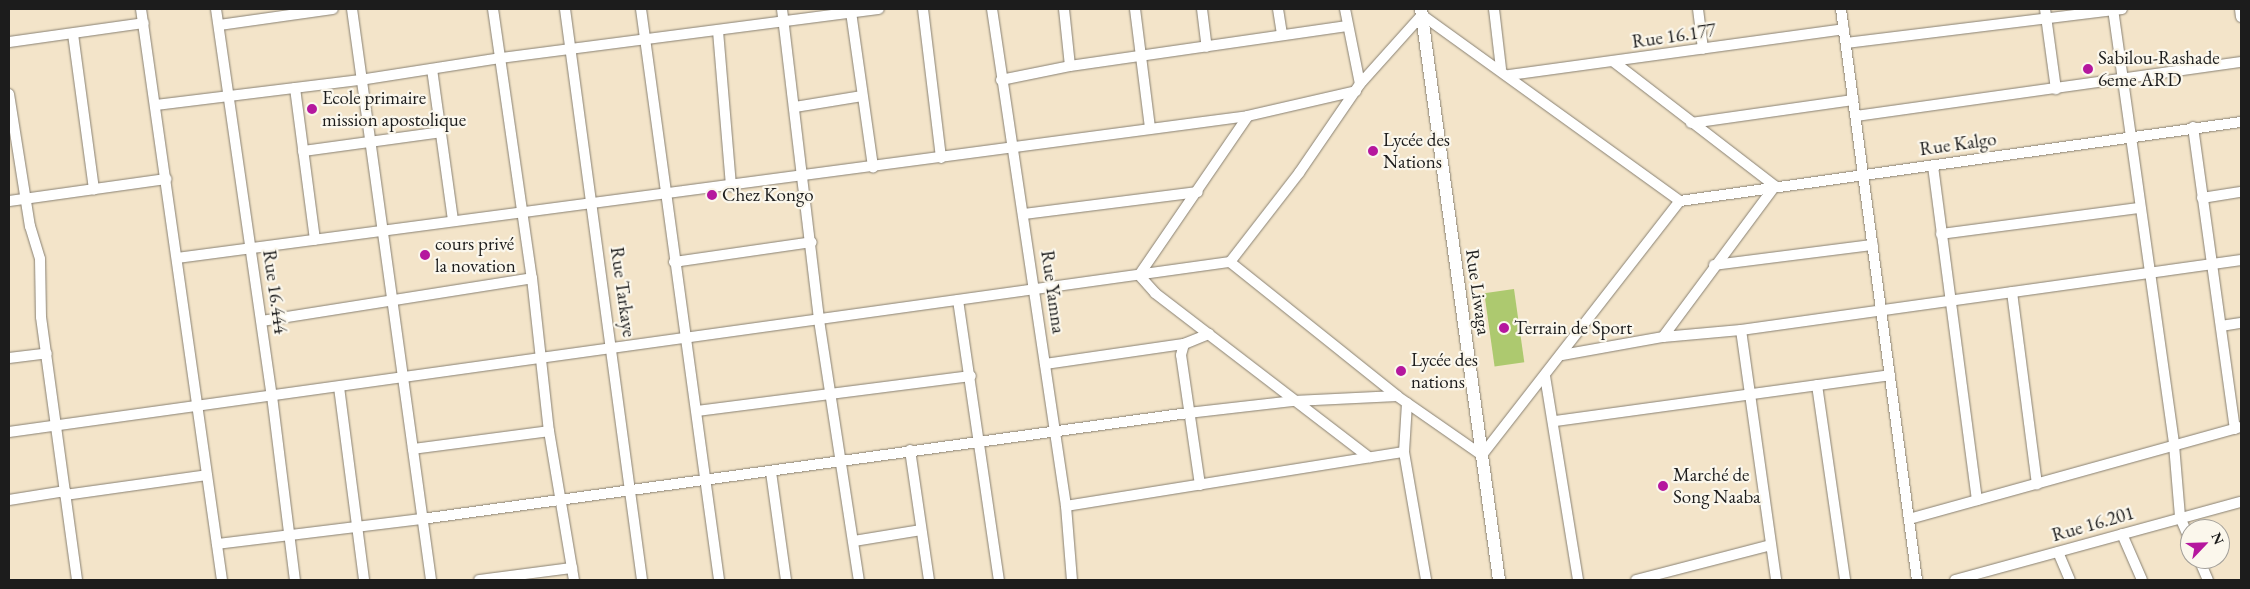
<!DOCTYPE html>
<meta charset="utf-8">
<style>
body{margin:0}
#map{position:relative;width:2250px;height:589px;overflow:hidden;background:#f3e4c9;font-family:"EB Garamond",serif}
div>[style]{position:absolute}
.green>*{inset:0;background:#adc96f;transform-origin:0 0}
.roads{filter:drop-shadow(0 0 1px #888072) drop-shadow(0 0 1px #888072)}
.minor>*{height:10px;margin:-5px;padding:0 5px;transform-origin:5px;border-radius:5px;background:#fff}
.major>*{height:12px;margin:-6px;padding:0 6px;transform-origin:6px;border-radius:6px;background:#fff}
.dots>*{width:14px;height:14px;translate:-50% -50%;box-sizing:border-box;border:2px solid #fbf7ec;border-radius:50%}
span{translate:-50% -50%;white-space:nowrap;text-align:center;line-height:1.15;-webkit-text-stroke:4.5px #fbf7ec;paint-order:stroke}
.street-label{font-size:19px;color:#1c1c1c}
.poi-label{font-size:19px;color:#1c1c1c}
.left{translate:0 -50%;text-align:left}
.frame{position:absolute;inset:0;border:10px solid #1c1c1c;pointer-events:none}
.north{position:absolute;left:2180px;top:519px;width:50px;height:50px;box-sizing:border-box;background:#fbf7ec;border:1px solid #a29f99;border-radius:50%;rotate:66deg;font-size:14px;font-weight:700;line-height:20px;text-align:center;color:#1c1c1c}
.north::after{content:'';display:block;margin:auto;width:18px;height:22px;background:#b5179e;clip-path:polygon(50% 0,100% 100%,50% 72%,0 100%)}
</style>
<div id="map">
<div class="green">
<i style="left:1514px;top:289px;width:74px;height:30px;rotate:82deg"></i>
</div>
<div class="roads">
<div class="minor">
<i style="left:141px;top:9px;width:577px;rotate:81.93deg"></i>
<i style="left:216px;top:9px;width:391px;rotate:81.8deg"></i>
<i style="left:272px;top:396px;width:185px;rotate:82.9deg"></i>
<i style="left:352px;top:9px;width:576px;rotate:82.12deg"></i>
<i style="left:493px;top:9px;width:272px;rotate:81.8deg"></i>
<i style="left:532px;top:278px;width:154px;rotate:83.7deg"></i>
<i style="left:549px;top:431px;width:151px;rotate:80.5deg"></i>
<i style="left:565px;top:9px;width:576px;rotate:82.32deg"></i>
<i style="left:641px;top:9px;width:576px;rotate:82.22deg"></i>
<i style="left:782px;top:9px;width:313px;rotate:83.2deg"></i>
<i style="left:819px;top:320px;width:263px;rotate:81.3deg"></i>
<i style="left:923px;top:9px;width:150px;rotate:83.1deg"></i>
<i style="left:992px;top:9px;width:502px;rotate:81.53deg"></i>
<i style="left:1066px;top:506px;width:74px;rotate:85.4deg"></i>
<i style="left:1064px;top:9px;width:57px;rotate:84deg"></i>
<i style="left:1135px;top:9px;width:119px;rotate:82.8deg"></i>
<i style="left:1202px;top:9px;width:38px;rotate:83deg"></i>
<i style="left:1278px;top:9px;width:26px;rotate:81deg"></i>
<i style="left:1345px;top:9px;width:76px;rotate:78.7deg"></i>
<i style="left:1494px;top:9px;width:60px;rotate:83.3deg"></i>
<i style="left:1698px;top:9px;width:40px;rotate:82.9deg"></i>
<i style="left:1841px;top:9px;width:576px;rotate:82.42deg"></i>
<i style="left:2045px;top:9px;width:81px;rotate:82.2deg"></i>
<i style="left:2113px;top:9px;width:440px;rotate:82deg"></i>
<i style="left:2174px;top:445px;width:72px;rotate:85.2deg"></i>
<i style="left:2180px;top:517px;width:25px;rotate:67deg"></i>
<i style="left:2240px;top:9px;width:8px;rotate:83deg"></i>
<i style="left:851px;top:12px;width:157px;rotate:81.9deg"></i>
<i style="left:219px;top:25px;width:115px;rotate:-8deg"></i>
<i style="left:718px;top:31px;width:156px;rotate:85.2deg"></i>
<i style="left:73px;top:34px;width:157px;rotate:82.3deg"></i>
<i style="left:9px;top:42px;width:136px;rotate:-8deg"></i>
<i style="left:1846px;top:43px;width:278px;rotate:-7deg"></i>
<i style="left:1614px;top:62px;width:203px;rotate:37.6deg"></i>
<i style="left:1775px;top:186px;width:188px;rotate:126.6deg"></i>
<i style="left:432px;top:69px;width:152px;rotate:82.1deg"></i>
<i style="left:1509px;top:75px;width:338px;rotate:-7.8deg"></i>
<i style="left:1001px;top:80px;width:70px;rotate:-11.5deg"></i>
<i style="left:1070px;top:66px;width:280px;rotate:-8.2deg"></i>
<i style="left:295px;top:88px;width:153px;rotate:82.5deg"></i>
<i style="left:1356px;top:91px;width:111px;rotate:167deg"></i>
<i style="left:1248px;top:116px;width:193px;rotate:124.4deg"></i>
<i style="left:1139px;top:275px;width:24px;rotate:48deg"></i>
<i style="left:1155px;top:293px;width:270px;rotate:37.5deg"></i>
<i style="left:9px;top:94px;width:134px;rotate:81deg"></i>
<i style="left:30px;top:226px;width:34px;rotate:73deg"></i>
<i style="left:40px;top:259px;width:58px;rotate:89deg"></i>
<i style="left:41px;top:317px;width:265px;rotate:82.2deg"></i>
<i style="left:156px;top:105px;width:206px;rotate:-7deg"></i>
<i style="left:360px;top:80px;width:143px;rotate:-8.9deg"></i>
<i style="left:501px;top:58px;width:381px;rotate:-7.4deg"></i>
<i style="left:795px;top:107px;width:68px;rotate:-9.3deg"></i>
<i style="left:1856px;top:116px;width:389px;rotate:-8deg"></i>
<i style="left:1691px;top:123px;width:164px;rotate:-8.1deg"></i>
<i style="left:2193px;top:127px;width:305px;rotate:82.1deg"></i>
<i style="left:303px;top:151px;width:139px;rotate:-7.8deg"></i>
<i style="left:1933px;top:166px;width:337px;rotate:82.5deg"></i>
<i style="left:2202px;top:198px;width:39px;rotate:-9deg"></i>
<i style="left:9px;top:201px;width:159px;rotate:-8deg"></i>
<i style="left:1680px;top:201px;width:567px;rotate:-8.02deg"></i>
<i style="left:1024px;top:214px;width:175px;rotate:-7.2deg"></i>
<i style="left:1941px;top:234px;width:200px;rotate:-7.5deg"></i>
<i style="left:177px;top:258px;width:1080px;rotate:-7.55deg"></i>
<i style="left:674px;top:262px;width:139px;rotate:-8.2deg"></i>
<i style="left:1230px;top:262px;width:214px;rotate:38.7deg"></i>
<i style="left:1397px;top:396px;width:103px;rotate:34.8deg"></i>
<i style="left:1482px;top:455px;width:322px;rotate:-52.1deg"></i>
<i style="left:1714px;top:265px;width:160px;rotate:-7.2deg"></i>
<i style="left:2012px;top:292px;width:194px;rotate:82.6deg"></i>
<i style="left:958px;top:300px;width:283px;rotate:81.7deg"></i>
<i style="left:262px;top:321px;width:273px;rotate:-9deg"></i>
<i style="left:2221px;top:326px;width:20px;rotate:-9deg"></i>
<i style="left:1741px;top:330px;width:252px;rotate:82deg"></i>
<i style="left:1562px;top:355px;width:103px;rotate:-10.1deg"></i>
<i style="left:1663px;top:337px;width:78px;rotate:-5.1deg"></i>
<i style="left:1741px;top:330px;width:505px;rotate:-7.97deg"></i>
<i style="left:9px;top:358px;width:38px;rotate:-7deg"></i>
<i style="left:1045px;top:364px;width:140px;rotate:-8.2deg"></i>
<i style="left:1545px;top:376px;width:207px;rotate:80.8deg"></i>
<i style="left:1817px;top:385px;width:197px;rotate:81.8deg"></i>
<i style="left:339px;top:387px;width:195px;rotate:82.6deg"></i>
<i style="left:1407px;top:403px;width:49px;rotate:93.5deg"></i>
<i style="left:1404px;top:452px;width:130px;rotate:80.2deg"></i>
<i style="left:697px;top:411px;width:276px;rotate:-7.3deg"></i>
<i style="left:1555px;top:421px;width:338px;rotate:-7.8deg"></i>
<i style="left:9px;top:432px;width:1233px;rotate:-7.93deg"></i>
<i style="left:1230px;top:262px;width:113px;rotate:-52.2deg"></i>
<i style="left:1299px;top:173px;width:108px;rotate:-55.6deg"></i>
<i style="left:1360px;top:84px;width:93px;rotate:-48.1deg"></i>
<i style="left:1422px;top:15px;width:318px;rotate:35.8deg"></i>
<i style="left:413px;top:449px;width:137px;rotate:-7.5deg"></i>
<i style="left:910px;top:450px;width:131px;rotate:81.7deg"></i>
<i style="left:771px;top:472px;width:109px;rotate:82.1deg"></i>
<i style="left:1200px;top:485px;width:131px;rotate:-98.3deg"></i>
<i style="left:1181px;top:355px;width:11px;rotate:-75deg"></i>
<i style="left:1184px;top:344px;width:27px;rotate:-22deg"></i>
<i style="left:65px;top:495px;width:143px;rotate:-8deg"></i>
<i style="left:9px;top:500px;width:57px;rotate:-9.1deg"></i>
<i style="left:1066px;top:506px;width:342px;rotate:-9.1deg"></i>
<i style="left:1909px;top:519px;width:345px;rotate:-15.5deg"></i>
<i style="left:2122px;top:534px;width:50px;rotate:66.5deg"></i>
<i style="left:854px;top:541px;width:68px;rotate:-9.3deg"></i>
<i style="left:217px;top:544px;width:207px;rotate:-7deg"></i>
<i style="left:422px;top:519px;width:773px;rotate:-7.88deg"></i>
<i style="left:1188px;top:413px;width:107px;rotate:-6.5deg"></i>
<i style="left:1294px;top:401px;width:103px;rotate:-2.8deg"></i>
<i style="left:2058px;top:552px;width:30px;rotate:67deg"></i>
<i style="left:2199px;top:559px;width:23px;rotate:67deg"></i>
<i style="left:479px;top:580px;width:94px;rotate:-7.4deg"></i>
<i style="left:1636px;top:580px;width:139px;rotate:-14.5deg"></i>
<i style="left:1955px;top:580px;width:296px;rotate:-15.3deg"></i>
</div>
<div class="major">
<i style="left:1421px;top:9px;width:576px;rotate:82.22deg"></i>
</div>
</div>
<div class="dots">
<i style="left:2088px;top:69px;background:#b5179e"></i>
<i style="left:312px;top:109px;background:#b5179e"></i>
<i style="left:1373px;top:151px;background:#b5179e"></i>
<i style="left:712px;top:195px;background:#b5179e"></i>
<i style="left:425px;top:255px;background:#b5179e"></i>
<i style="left:1504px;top:328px;background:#b5179e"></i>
<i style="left:1401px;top:371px;background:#b5179e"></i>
<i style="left:1663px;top:486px;background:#b5179e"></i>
</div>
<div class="street-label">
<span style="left:1674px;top:36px;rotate:-8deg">Rue 16.177</span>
<span style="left:1958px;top:144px;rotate:-8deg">Rue Kalgo</span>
<span style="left:275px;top:292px;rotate:82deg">Rue 16.444</span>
<span style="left:623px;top:292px;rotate:82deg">Rue Tarkaye</span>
<span style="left:1053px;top:292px;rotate:82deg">Rue Yamna</span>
<span style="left:1478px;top:292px;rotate:82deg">Rue Liwaga</span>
<span style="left:2093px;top:524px;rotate:-16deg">Rue 16.201</span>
</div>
<div class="poi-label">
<span class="left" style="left:2098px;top:69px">Sabilou-Rashade<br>6eme ARD</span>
<span class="left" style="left:322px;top:109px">Ecole primaire<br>mission apostolique</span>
<span class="left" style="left:1383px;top:151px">Lycée des<br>Nations</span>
<span class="left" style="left:722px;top:195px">Chez Kongo</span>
<span class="left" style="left:435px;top:255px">cours privé<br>la novation</span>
<span class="left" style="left:1514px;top:328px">Terrain de Sport</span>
<span class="left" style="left:1411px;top:371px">Lycée des<br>nations</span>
<span class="left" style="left:1673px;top:486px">Marché de<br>Song Naaba</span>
</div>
<div class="frame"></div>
<div class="north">N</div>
</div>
